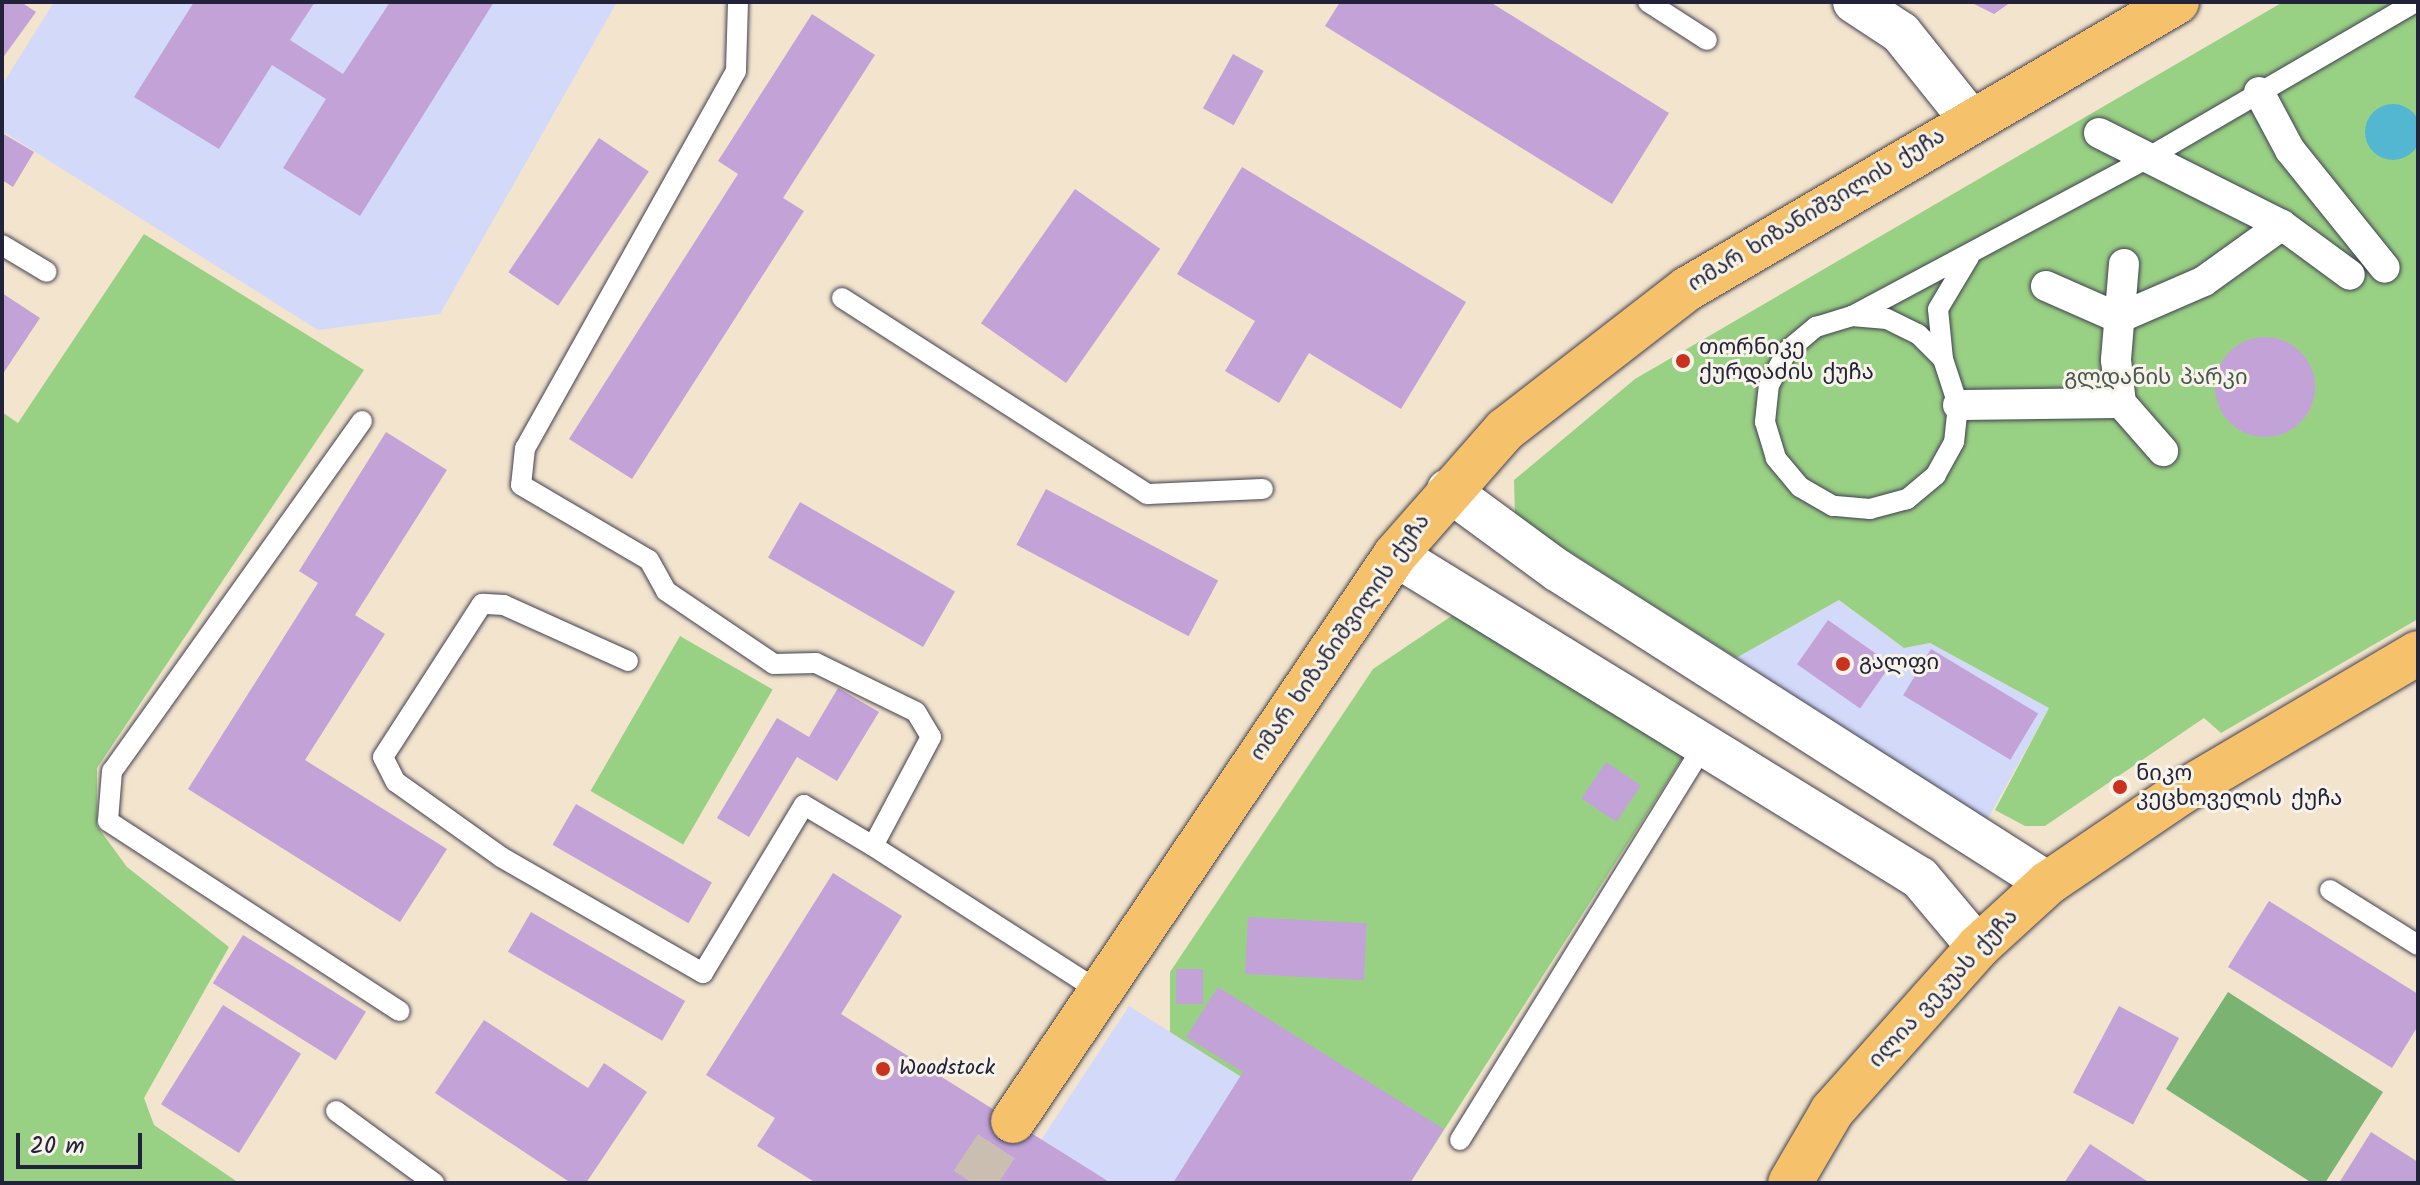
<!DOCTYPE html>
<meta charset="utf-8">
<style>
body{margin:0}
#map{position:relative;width:2420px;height:1185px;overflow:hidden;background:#f3e5cd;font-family:Kalam,"Noto Sans Georgian",sans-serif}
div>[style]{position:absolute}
.built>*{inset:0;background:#d2d9f9}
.green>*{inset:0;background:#99d184;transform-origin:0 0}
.forest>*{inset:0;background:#7ab372}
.water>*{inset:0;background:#53b7d2}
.round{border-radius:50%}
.building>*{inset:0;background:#c3a2d8;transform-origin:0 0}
.primary-tunnel>*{height:44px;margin-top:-22px;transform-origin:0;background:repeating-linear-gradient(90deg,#c9beb0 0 44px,transparent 0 66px)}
.roads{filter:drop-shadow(0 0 2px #413f51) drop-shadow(0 0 2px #413f51)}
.service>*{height:20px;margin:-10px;padding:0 10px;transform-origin:10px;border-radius:10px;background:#fff}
.pedestrian>*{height:30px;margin:-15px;padding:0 15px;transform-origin:15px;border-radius:15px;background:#fff}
.minor>*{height:42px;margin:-21px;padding:0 21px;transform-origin:21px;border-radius:21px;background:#fff}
.primary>*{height:44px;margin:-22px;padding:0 22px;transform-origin:22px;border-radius:22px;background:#f5c16b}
.dots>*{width:22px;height:22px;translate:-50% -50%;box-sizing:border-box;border:4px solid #f7f3e8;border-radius:50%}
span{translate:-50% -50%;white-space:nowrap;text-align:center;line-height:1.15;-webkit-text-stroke:6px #f7f3e8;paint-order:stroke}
.street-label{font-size:22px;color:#22223b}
.poi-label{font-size:22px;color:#22223b}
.left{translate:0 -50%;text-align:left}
.park-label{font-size:22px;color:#465751}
.frame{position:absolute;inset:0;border:4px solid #22223b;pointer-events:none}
.scale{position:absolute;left:16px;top:1133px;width:126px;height:36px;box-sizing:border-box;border:4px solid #22223b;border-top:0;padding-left:10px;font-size:24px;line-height:28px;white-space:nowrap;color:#22223b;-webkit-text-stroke:6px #f7f3e8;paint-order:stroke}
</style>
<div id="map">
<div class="built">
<i style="clip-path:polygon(54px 2px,617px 2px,440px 314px,318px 330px,2px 131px,2px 85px)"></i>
<i style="clip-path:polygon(1839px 600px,1904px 648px,1930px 643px,2049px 708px,1986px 822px,1736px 658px)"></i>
<i style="clip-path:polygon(1129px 1006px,1410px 1183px,1013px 1183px)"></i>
</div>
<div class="green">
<i style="clip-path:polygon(2283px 2px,2418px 2px,2418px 619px,2221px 733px,2204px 718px,2045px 826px,2025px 826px,1995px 810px,2049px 708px,1930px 643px,1904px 648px,1839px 600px,1736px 658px,1515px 517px,1514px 480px,1635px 379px)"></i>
<i style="clip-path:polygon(144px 234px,364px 370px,97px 768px,97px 826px,127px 867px,229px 947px,144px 1098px,154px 1125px,239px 1183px,2px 1183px,2px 412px,18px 423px)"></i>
<i style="clip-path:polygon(1456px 613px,1689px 748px,1410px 1183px,1170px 1032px,1170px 972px,1373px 669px)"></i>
<i style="left:680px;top:636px;width:107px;height:179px;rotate:30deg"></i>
</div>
<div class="forest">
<i style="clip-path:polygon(2228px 992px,2383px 1092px,2325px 1183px,2312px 1183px,2166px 1089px)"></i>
</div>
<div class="water">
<i class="round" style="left:2365px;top:104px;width:56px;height:56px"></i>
</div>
<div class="building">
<i style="clip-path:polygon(21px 2px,36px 12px,2px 59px,2px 4px)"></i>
<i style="clip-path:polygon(194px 2px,315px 2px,290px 40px,343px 74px,390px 2px,494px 2px,360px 216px,283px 168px,326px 99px,272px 65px,219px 149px,134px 97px)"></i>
<i style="clip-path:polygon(1340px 2px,1490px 2px,1669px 113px,1612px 204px,1325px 26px)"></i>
<i style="clip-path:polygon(1970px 2px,2011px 2px,1994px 14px)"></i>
<i style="clip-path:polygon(812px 14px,875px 55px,783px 198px,804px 211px,632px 479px,569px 439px,738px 174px,718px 161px)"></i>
<i style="left:1233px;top:54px;width:35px;height:62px;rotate:29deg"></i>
<i style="clip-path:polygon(2px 133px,34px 152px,13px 187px,2px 180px)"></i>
<i style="left:599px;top:138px;width:60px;height:162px;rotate:34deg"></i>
<i style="clip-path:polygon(1242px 167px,1466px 302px,1401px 409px,1309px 353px,1279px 403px,1225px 371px,1255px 321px,1177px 274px)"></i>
<i style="left:1075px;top:189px;width:104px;height:164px;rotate:35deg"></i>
<i style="clip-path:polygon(2px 293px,40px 318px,2px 375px)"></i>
<i class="round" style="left:2215px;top:337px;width:100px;height:100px"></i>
<i style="clip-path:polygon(386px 432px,447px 470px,355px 615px,385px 634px,305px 760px,447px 849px,400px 922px,188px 789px,318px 583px,299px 571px)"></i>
<i style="left:1046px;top:489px;width:195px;height:63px;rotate:28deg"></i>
<i style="left:800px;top:502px;width:179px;height:64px;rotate:30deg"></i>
<i style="left:1828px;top:620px;width:77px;height:54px;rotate:35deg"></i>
<i style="left:1931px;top:649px;width:125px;height:54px;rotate:31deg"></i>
<i style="clip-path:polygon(838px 688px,879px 712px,837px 781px,797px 757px,749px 837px,717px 818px,777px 718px,809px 737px)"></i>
<i style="left:1606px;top:762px;width:42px;height:44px;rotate:34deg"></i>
<i style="left:576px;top:804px;width:157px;height:47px;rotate:30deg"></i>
<i style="clip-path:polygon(833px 873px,902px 916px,841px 1014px,1111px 1183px,816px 1183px,757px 1146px,775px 1118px,706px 1075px)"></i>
<i style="clip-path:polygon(2269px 901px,2418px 994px,2418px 1026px,2392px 1068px,2228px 967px)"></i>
<i style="left:531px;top:912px;width:178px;height:46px;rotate:30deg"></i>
<i style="left:1248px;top:917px;width:119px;height:57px;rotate:3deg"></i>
<i style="left:243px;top:935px;width:145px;height:57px;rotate:32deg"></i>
<i style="left:1176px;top:969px;width:27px;height:35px"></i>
<i style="clip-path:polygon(1218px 987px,1444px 1129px,1410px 1183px,1173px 1183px,1243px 1072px,1186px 1037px)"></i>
<i style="left:223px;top:1005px;width:92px;height:117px;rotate:32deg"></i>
<i style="left:2119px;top:1006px;width:68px;height:98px;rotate:28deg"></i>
<i style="clip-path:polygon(484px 1020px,588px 1088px,604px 1063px,647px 1092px,586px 1183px,571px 1183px,435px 1093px)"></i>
<i style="clip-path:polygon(2371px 1132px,2418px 1162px,2418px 1183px,2339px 1183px)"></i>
<i style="clip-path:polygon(2090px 1144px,2150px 1183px,2064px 1183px)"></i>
</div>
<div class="primary-tunnel">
<i style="left:972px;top:1183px;width:74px;rotate:-56.5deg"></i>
</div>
<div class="roads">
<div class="service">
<i style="left:738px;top:2px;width:69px;rotate:91.7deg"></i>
<i style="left:736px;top:71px;width:432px;rotate:119.2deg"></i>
<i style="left:525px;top:448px;width:37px;rotate:96deg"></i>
<i style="left:521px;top:485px;width:148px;rotate:30.4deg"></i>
<i style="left:649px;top:560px;width:35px;rotate:61deg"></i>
<i style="left:666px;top:591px;width:130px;rotate:34.1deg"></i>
<i style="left:774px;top:664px;width:42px;rotate:-1.4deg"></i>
<i style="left:816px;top:663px;width:111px;rotate:26.1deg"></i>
<i style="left:916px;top:712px;width:29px;rotate:59deg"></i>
<i style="left:931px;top:737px;width:123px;rotate:118deg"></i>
<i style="left:873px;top:846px;width:269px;rotate:32.7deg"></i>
<i style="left:1648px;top:2px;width:70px;rotate:32.8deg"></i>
<i style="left:2px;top:245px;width:52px;rotate:31deg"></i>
<i style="left:842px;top:298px;width:363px;rotate:32.7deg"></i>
<i style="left:1147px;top:494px;width:116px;rotate:-2.5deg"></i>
<i style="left:1852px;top:316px;width:35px;rotate:5deg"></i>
<i style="left:1887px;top:319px;width:34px;rotate:26deg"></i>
<i style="left:1918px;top:334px;width:35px;rotate:45deg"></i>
<i style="left:1943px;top:359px;width:48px;rotate:71.9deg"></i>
<i style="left:1958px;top:405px;width:37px;rotate:96deg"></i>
<i style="left:1954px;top:442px;width:38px;rotate:119deg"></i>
<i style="left:1936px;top:475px;width:38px;rotate:140deg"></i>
<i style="left:1907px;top:499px;width:38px;rotate:165deg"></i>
<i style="left:1870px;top:509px;width:37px;rotate:-175deg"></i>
<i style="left:1833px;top:506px;width:38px;rotate:-150deg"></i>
<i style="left:1800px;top:487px;width:38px;rotate:-130deg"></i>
<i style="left:1776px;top:458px;width:38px;rotate:-107deg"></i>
<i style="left:1765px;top:422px;width:37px;rotate:-84deg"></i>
<i style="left:1769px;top:385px;width:38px;rotate:-62deg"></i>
<i style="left:1787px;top:351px;width:38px;rotate:-40deg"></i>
<i style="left:1816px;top:327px;width:38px;rotate:-17deg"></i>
<i style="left:1852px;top:316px;width:331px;rotate:-28.1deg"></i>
<i style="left:2144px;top:160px;width:315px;rotate:-30.2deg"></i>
<i style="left:1943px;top:359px;width:50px;rotate:-95.7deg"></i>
<i style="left:1938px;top:309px;width:61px;rotate:-59.2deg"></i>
<i style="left:362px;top:421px;width:430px;rotate:125.5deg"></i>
<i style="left:112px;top:771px;width:50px;rotate:94.6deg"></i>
<i style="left:108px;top:821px;width:348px;rotate:33.1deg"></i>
<i style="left:628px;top:661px;width:136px;rotate:-155.7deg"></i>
<i style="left:504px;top:605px;width:22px;rotate:-177deg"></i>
<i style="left:482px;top:604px;width:182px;rotate:122.9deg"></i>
<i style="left:383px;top:757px;width:28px;rotate:63deg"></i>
<i style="left:396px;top:782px;width:129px;rotate:35.5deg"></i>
<i style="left:501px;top:857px;width:233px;rotate:29.9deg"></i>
<i style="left:703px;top:973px;width:196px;rotate:-59deg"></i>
<i style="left:804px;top:805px;width:80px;rotate:30.7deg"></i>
<i style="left:2330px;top:890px;width:104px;rotate:32deg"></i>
<i style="left:336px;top:1111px;width:122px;rotate:36.3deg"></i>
<i style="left:1460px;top:1140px;width:467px;rotate:-58.3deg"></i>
</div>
<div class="pedestrian">
<i style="left:2259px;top:92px;width:66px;rotate:61.9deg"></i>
<i style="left:2290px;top:150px;width:151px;rotate:51.2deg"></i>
<i style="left:2099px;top:133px;width:205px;rotate:26.7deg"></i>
<i style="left:2282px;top:225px;width:84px;rotate:36.3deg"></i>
<i style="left:2124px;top:264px;width:96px;rotate:94.8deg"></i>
<i style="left:2116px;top:360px;width:43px;rotate:83.4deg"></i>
<i style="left:2121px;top:403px;width:64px;rotate:48.8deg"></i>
<i style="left:2046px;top:286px;width:80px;rotate:23.7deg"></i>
<i style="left:2119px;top:318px;width:93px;rotate:-23.5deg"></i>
<i style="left:2204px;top:281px;width:96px;rotate:-35.7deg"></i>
<i style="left:1958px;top:405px;width:163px;rotate:-0.7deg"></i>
</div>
<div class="minor">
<i style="left:1854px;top:2px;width:56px;rotate:33.4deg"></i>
<i style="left:1901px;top:33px;width:110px;rotate:51.3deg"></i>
<i style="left:1448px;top:490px;width:135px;rotate:36.3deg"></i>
<i style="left:1557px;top:570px;width:582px;rotate:32.52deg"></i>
<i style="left:1395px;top:555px;width:616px;rotate:31.6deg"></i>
<i style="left:1920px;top:878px;width:90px;rotate:50deg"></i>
</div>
<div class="primary">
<i style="left:1013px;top:1121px;width:683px;rotate:-55.98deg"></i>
<i style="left:1395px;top:555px;width:167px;rotate:-48.7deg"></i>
<i style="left:1505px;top:430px;width:230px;rotate:-37.8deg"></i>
<i style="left:1687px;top:289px;width:568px;rotate:-30.36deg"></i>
<i style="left:1790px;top:1183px;width:83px;rotate:-59.7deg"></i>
<i style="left:1832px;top:1111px;width:220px;rotate:-48.3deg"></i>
<i style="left:1978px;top:947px;width:95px;rotate:-42.4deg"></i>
<i style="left:2048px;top:883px;width:162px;rotate:-34.2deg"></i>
<i style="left:2182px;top:792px;width:274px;rotate:-30.5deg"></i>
</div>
</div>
<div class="dots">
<i style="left:1683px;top:361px;background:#c8321e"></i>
<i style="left:1843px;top:664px;background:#c8321e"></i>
<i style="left:2120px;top:787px;background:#c8321e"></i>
<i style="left:883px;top:1069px;background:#c8321e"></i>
</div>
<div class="street-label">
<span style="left:1817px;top:211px;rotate:-31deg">ომარ ხიზანიშვილის ქუჩა</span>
<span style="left:1341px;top:638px;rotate:-55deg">ომარ ხიზანიშვილის ქუჩა</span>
<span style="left:1944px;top:989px;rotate:-47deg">ილია ვეკუას ქუჩა</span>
</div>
<div class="poi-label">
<span class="left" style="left:1699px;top:361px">თორნიკე<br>ქურდაძის ქუჩა</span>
<span class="left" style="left:1859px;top:664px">გალფი</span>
<span class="left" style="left:2136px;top:787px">ნიკო<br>კეცხოველის ქუჩა</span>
<span class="left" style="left:899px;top:1069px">Woodstock</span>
</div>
<div class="park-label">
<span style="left:2156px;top:379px">გლდანის პარკი</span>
</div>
<div class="frame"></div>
<div class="scale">20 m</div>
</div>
